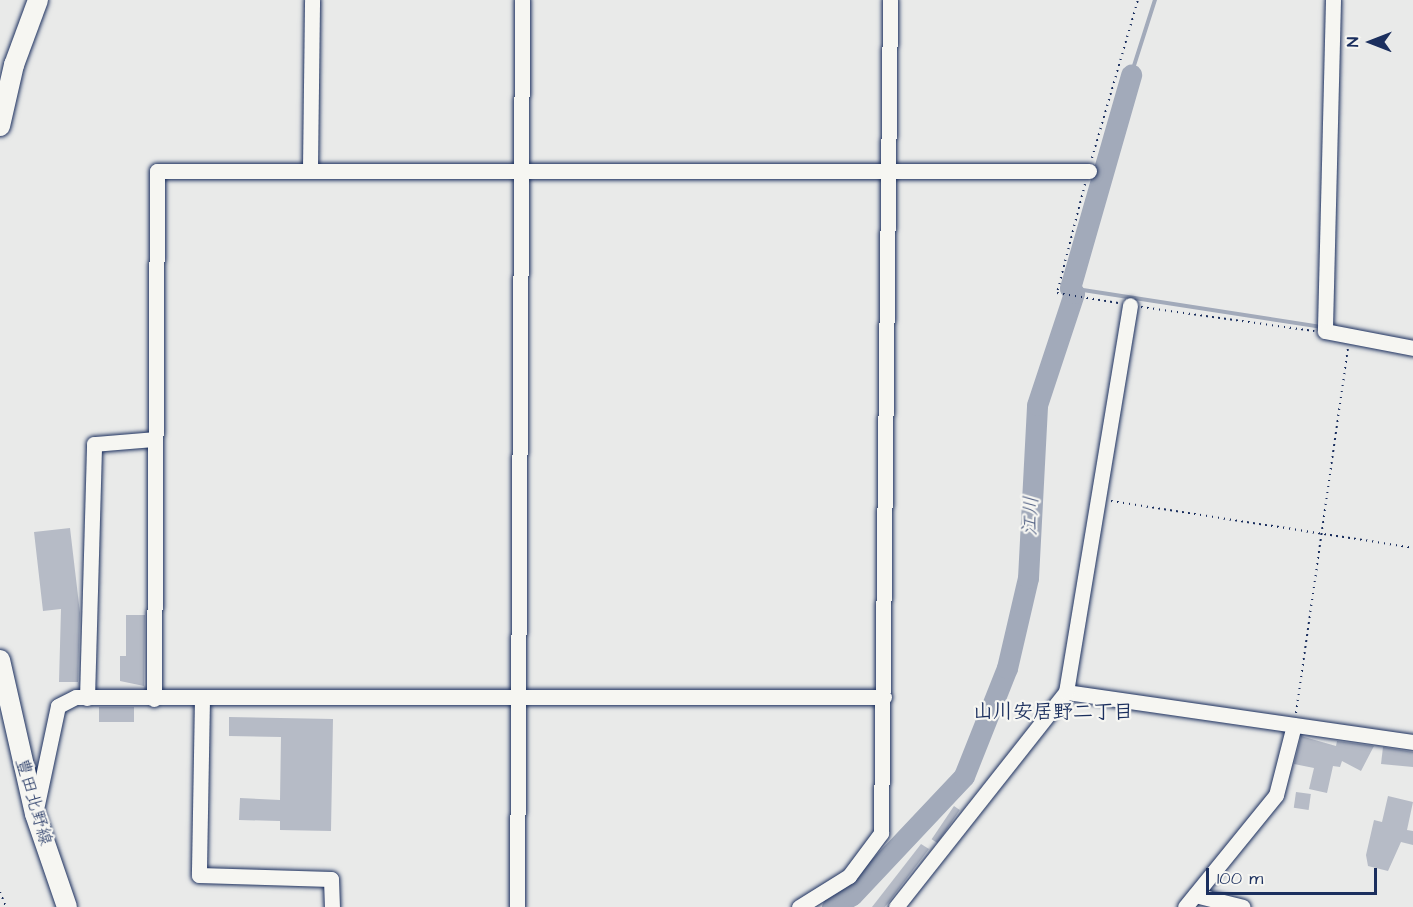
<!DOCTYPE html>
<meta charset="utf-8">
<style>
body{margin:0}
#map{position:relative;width:1413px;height:907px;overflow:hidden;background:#e9eae9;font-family:"Architects Daughter","Klee One",sans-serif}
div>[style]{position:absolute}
.stream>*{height:4px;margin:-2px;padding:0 2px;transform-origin:2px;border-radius:2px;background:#a2aaba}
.river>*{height:21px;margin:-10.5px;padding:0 10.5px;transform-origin:10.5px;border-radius:10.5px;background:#a2aaba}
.building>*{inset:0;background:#b6bbc6;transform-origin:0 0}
.path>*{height:2px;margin-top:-1px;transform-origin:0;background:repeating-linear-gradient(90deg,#1b2f5e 0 1.5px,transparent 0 6px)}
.roads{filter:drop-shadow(0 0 2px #1b2f5e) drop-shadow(0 0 2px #1b2f5e)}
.minor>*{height:15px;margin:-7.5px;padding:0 7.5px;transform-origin:7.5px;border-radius:7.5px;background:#f6f6f2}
.major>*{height:20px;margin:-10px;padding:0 10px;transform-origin:10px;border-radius:10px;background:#f6f6f2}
span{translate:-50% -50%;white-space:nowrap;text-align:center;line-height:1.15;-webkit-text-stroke:4.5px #f6f6f2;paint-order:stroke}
.street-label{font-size:18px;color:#1b2f5e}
.water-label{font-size:20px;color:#44547a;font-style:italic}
.neighbourhood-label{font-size:20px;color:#1b2f5e;font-weight:700}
.north{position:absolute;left:1341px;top:12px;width:60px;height:60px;-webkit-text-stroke:4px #f6f6f2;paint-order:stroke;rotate:270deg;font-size:16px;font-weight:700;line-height:24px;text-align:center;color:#1b2f5e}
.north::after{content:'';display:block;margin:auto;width:21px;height:27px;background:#1b2f5e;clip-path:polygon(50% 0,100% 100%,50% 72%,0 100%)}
.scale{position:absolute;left:1206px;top:868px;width:171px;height:27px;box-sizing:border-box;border:3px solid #1b2f5e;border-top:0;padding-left:8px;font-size:18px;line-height:21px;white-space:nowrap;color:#1b2f5e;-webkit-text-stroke:4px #f6f6f2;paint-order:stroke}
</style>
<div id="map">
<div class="stream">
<i style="left:1131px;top:75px;width:79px;rotate:-72.3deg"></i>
<i style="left:1070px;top:288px;width:254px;rotate:8.8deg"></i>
</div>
<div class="river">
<i style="left:832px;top:907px;width:23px;rotate:-31deg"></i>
<i style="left:852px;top:895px;width:163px;rotate:-46.7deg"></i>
<i style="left:964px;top:776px;width:116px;rotate:-68.3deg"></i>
<i style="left:1007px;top:668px;width:92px;rotate:-76.9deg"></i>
<i style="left:1028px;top:578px;width:173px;rotate:-87deg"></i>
<i style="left:1037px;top:405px;width:118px;rotate:-71.7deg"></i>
<i style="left:1074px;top:293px;width:6px;rotate:-129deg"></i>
<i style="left:1070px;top:288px;width:222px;rotate:-74deg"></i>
</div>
<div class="building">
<i style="clip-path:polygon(70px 528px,80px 613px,78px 682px,59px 682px,61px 609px,43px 611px,34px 532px)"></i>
<i style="clip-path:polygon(126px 615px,145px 615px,144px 686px,120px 681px,120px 656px,126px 656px)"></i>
<i style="left:99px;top:707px;width:35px;height:15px"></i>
<i style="clip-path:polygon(229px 717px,333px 719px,331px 831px,280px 830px,280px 821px,239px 820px,240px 798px,280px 800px,281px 737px,229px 736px)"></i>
<i style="clip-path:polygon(1301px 736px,1336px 746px,1337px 741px,1374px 746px,1361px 771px,1342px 761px,1340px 767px,1333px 766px,1327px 793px,1309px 789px,1314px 768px,1294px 764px)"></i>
<i style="clip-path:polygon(1383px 747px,1413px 752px,1413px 767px,1381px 764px)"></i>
<i style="left:1296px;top:792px;width:15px;height:16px;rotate:8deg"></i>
<i style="clip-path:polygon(1388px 796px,1413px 802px,1407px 830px,1413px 831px,1413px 845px,1401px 842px,1388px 871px,1368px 866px,1366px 855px,1374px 820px,1382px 822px)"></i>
<i style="left:954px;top:806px;width:7px;height:40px;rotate:34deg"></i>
<i style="clip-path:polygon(921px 844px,929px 849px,885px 907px,872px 907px)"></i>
</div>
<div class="path">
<i style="left:1092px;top:158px;width:165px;rotate:-73.8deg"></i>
<i style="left:1085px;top:184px;width:113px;rotate:104.4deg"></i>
<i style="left:1057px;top:293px;width:62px;rotate:9.3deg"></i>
<i style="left:1141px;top:307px;width:175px;rotate:7.9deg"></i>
<i style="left:1111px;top:501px;width:306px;rotate:8.8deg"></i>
<i style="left:1296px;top:713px;width:370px;rotate:-81.9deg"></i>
<i style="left:0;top:892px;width:16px;rotate:68deg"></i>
</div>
<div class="roads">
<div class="minor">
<i style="left:1333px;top:0;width:331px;rotate:91.4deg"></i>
<i style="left:1325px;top:331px;width:90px;rotate:10.9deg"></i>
<i style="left:310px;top:168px;width:168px;rotate:-89.3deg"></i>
<i style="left:1066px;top:692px;width:351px;rotate:8.2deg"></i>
<i style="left:87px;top:698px;width:254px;rotate:-88.4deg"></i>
<i style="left:94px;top:444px;width:61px;rotate:-4.7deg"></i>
<i style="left:202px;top:698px;width:177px;rotate:91deg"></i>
<i style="left:199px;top:875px;width:132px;rotate:1.7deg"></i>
<i style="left:331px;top:879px;width:28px;rotate:88deg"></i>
<i style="left:154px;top:699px;width:528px;rotate:-89.67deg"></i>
<i style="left:157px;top:171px;width:932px"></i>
<i style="left:35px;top:814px;width:110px;rotate:-78deg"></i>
<i style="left:58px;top:706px;width:20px;rotate:-27deg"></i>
<i style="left:76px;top:697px;width:808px"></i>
<i style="left:1195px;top:895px;width:49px;rotate:14deg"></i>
<i style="left:517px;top:907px;width:907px;rotate:-89.68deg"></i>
<i style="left:799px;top:907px;width:59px;rotate:-31.8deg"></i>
<i style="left:849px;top:876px;width:54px;rotate:-53.3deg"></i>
<i style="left:881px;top:833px;width:833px;rotate:-89.38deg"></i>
<i style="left:896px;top:907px;width:274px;rotate:-51.7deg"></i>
<i style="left:1066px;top:692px;width:392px;rotate:-80.6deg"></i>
<i style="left:1185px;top:907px;width:144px;rotate:-50.9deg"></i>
<i style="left:1276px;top:795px;width:72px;rotate:-75.6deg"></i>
</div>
<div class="major">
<i style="left:0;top:126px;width:63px;rotate:-77.1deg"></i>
<i style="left:14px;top:65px;width:69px;rotate:-69.7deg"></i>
<i style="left:0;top:660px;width:158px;rotate:77.2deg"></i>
<i style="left:35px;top:814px;width:98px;rotate:71deg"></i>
</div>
</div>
<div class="street-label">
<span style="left:33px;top:802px;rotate:74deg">豊田北野線</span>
</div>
<div class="water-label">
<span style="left:1031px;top:516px;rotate:-87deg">江川</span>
</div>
<div class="neighbourhood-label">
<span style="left:1053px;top:712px">山川安居野二丁目</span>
</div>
<div class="north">N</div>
<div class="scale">100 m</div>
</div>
